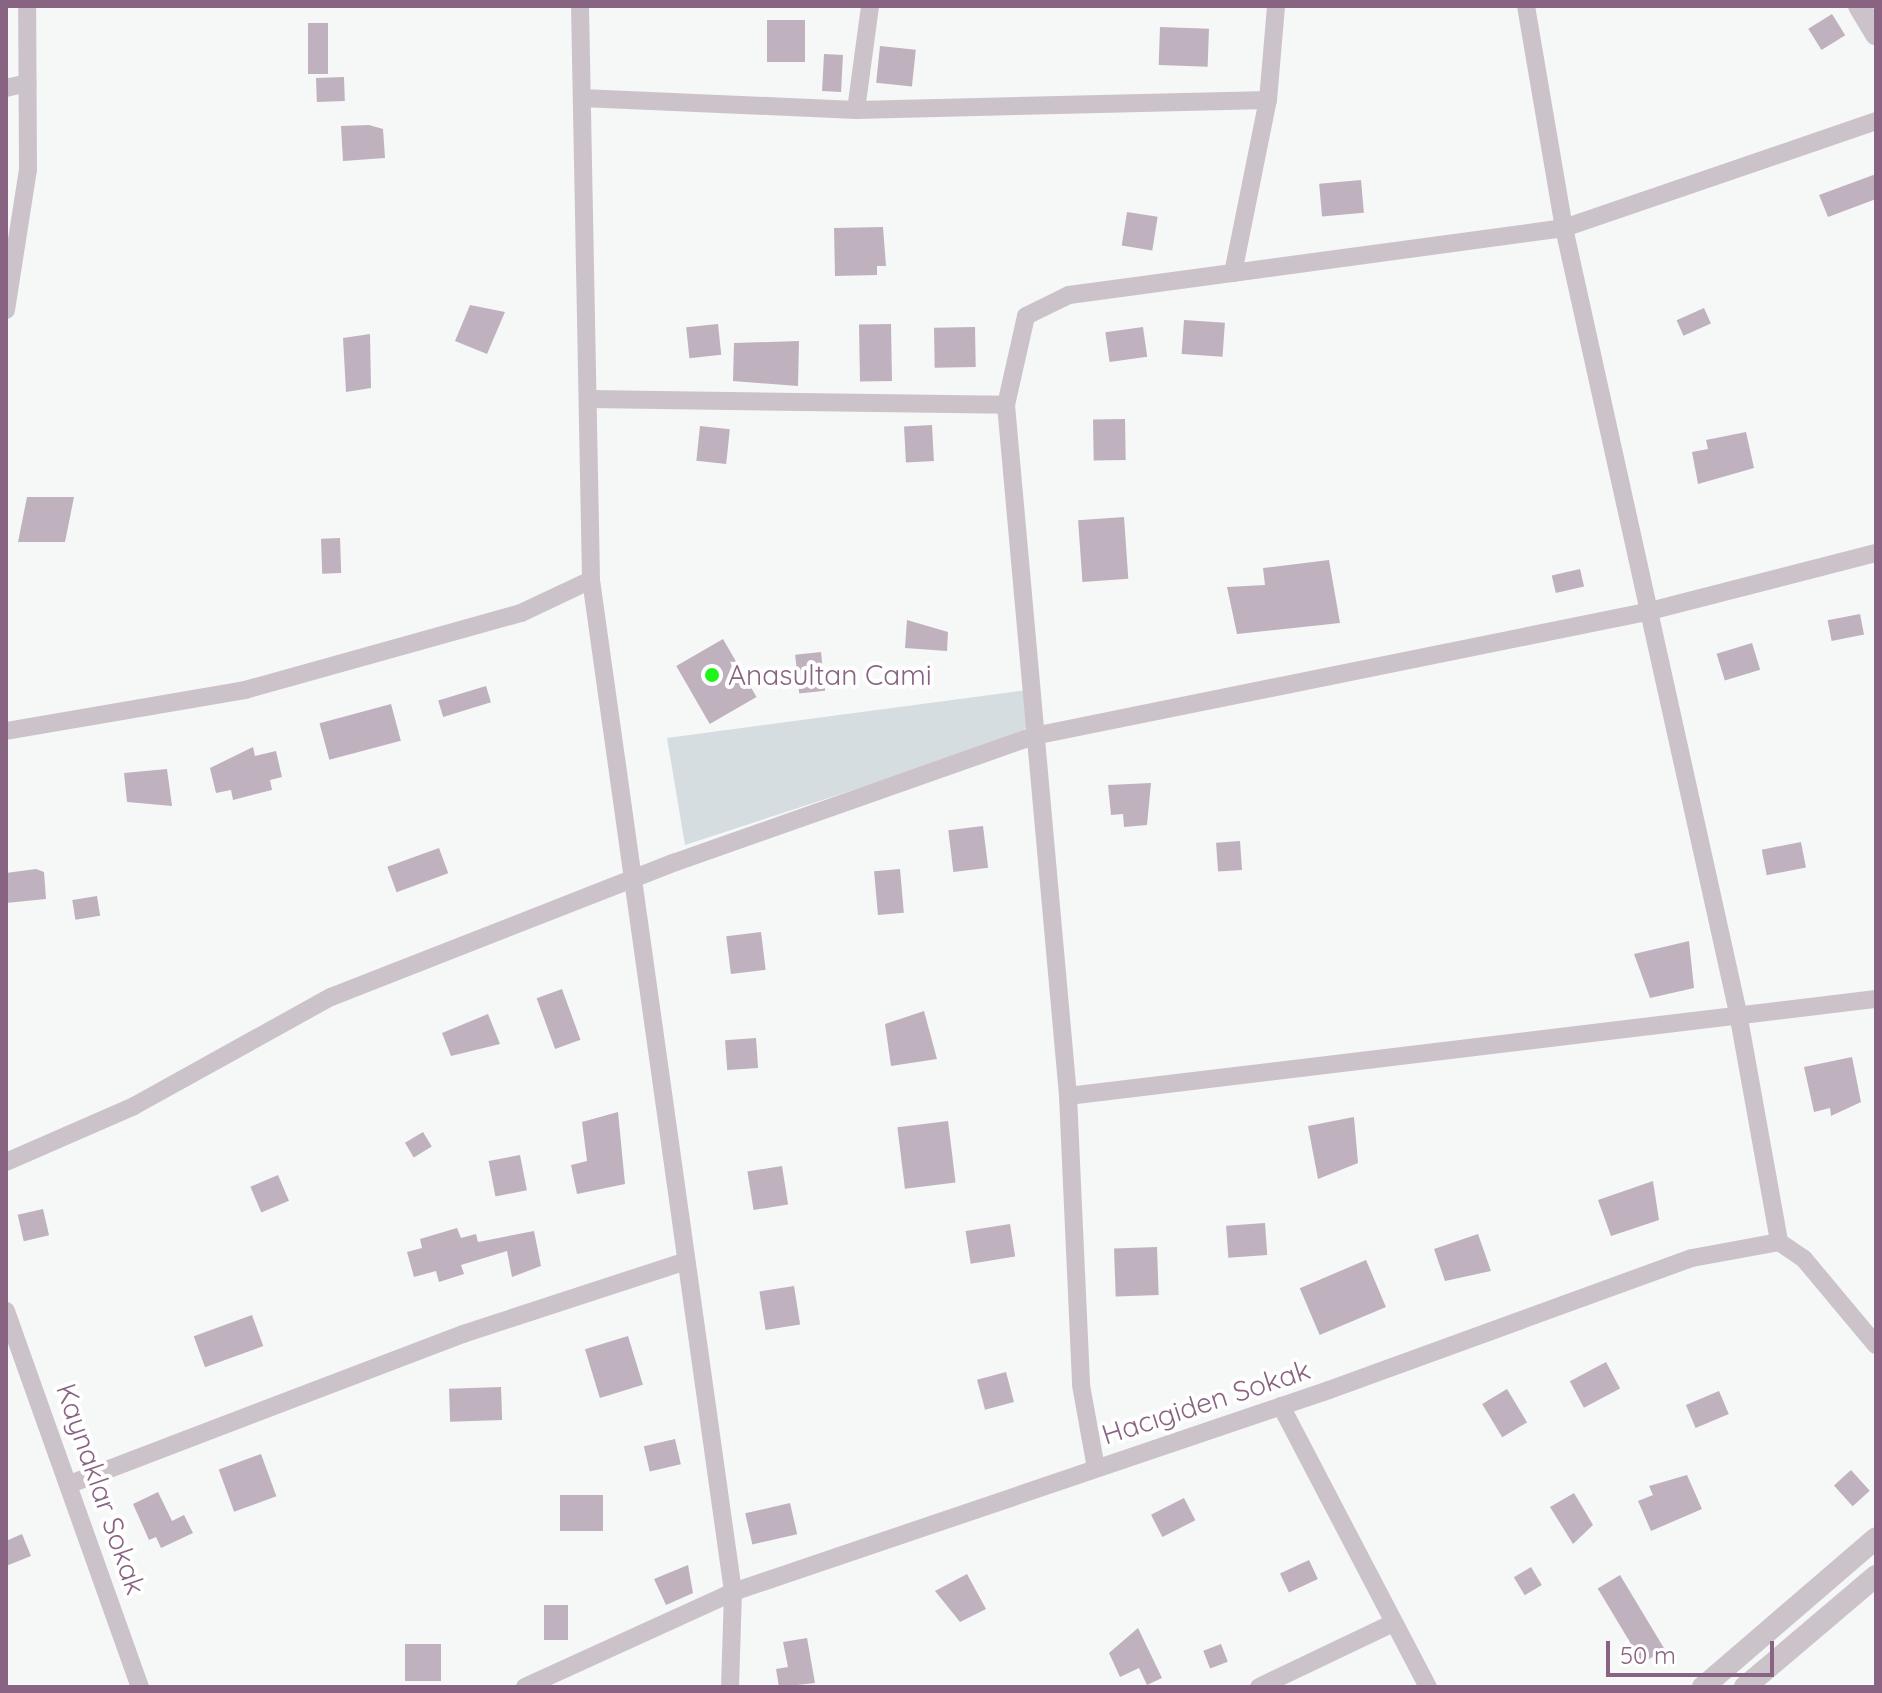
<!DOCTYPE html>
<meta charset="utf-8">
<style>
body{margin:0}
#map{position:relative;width:1882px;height:1693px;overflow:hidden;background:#f5f8f7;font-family:Quicksand,sans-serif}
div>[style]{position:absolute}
.green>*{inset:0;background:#d5dde1}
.building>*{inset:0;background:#bfb2be;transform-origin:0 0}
.minor>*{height:18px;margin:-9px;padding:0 9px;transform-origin:9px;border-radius:9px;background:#ccc3ca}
.tertiary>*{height:22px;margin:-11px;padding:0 11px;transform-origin:11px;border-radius:11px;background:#ccc3ca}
.dots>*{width:22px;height:22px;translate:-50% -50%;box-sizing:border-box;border:4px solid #fff;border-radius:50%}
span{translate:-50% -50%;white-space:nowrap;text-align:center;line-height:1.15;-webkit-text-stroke:8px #fff;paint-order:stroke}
.poi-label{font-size:28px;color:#896482}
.left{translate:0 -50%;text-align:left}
.street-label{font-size:28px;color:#896482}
.frame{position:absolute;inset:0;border:8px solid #896482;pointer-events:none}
.scale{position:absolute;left:1606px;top:1641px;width:168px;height:36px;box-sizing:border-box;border:4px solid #896482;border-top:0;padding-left:10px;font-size:24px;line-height:28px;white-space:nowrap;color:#896482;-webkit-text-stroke:6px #fff;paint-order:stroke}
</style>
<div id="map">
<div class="green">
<i style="clip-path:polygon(1027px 690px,1029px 723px,1021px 735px,685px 845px,667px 738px)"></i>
</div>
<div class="building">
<i style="left:1832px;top:14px;width:25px;height:28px;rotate:58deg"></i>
<i style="left:767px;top:20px;width:38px;height:42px"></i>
<i style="left:308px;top:23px;width:20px;height:51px"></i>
<i style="left:1160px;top:27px;width:49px;height:38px;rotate:2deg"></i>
<i style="left:880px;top:46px;width:36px;height:37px;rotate:6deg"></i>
<i style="left:824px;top:54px;width:19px;height:37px;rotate:3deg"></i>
<i style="left:344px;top:77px;width:24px;height:28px;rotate:88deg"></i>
<i style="clip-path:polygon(369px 125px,383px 129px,385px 158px,343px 161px,341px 126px)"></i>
<i style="clip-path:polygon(1876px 174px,1876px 199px,1828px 217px,1819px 195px)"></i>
<i style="left:1361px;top:180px;width:33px;height:42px;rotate:85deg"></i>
<i style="left:1127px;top:212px;width:31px;height:34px;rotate:9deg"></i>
<i style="clip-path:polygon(883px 227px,886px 266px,877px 266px,877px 275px,835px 276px,834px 228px)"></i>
<i style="clip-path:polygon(470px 305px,505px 312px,487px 354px,455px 341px)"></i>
<i style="left:1704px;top:308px;width:17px;height:30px;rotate:66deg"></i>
<i style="left:1184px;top:320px;width:41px;height:34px;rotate:4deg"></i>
<i style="left:718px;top:324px;width:31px;height:32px;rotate:84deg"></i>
<i style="left:891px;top:324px;width:57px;height:32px;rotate:89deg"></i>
<i style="left:975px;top:327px;width:40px;height:41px;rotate:89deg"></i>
<i style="left:1143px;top:327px;width:30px;height:38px;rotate:82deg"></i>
<i style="clip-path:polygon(370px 334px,371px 388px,346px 392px,343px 338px)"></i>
<i style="clip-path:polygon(799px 341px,798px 386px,733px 381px,734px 343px)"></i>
<i style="left:1125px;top:419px;width:41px;height:32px;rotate:89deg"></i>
<i style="left:932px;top:425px;width:36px;height:28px;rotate:87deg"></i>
<i style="left:700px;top:426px;width:30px;height:35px;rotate:6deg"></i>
<i style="clip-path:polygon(1746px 432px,1754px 468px,1698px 484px,1692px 452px,1708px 449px,1706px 440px)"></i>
<i style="clip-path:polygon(27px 497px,74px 497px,65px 542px,18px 542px)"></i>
<i style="left:1124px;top:517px;width:62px;height:46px;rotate:86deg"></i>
<i style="left:340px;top:538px;width:35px;height:19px;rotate:88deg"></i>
<i style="clip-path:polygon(1329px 560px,1340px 623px,1237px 634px,1227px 587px,1265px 585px,1263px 568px)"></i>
<i style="left:1580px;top:569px;width:18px;height:29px;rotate:77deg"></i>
<i style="left:1860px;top:614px;width:21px;height:33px;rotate:79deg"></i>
<i style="clip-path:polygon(907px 620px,948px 632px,947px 651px,905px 648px)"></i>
<i style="left:723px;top:639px;width:67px;height:54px;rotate:60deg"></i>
<i style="left:1752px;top:643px;width:28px;height:37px;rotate:73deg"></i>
<i style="left:821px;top:652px;width:39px;height:26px;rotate:84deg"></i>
<i style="left:486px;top:686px;width:17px;height:50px;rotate:73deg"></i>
<i style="left:391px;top:704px;width:38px;height:74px;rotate:75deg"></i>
<i style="clip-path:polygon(253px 747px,255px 756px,276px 751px,282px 777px,270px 780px,272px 790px,233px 800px,231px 790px,216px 793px,210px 768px)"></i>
<i style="clip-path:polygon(167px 769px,172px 806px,127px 802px,124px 773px)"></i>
<i style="clip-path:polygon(1151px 783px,1147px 825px,1124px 827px,1123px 814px,1111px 815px,1108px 785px)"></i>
<i style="left:983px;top:826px;width:42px;height:35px;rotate:83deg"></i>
<i style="left:1240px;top:841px;width:29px;height:24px;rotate:86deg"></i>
<i style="left:1801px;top:842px;width:26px;height:40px;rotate:79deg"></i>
<i style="left:439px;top:848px;width:27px;height:55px;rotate:70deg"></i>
<i style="clip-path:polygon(36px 869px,44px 872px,46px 899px,6px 903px,6px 873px)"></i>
<i style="left:900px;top:869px;width:44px;height:26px;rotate:85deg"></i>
<i style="left:97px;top:896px;width:20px;height:25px;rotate:81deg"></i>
<i style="left:761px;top:932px;width:38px;height:35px;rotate:83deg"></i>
<i style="clip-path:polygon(1689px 941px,1694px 988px,1650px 998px,1634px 954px)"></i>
<i style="left:562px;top:989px;width:54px;height:27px;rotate:70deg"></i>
<i style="clip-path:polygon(924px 1011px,937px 1059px,891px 1066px,885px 1024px)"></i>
<i style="clip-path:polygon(488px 1014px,500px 1044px,451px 1056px,442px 1033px)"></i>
<i style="left:756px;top:1038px;width:30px;height:31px;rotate:86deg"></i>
<i style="clip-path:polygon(1852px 1057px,1861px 1102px,1831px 1116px,1830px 1108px,1814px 1112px,1804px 1067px)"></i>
<i style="clip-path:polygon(618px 1112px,625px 1184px,577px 1194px,571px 1165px,587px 1161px,582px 1122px)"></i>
<i style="clip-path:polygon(1354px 1117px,1358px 1163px,1318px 1179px,1308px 1126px)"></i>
<i style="left:948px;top:1121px;width:62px;height:51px;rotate:83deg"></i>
<i style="left:423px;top:1132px;width:17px;height:21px;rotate:59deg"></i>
<i style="left:520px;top:1155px;width:36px;height:32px;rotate:79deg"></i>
<i style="left:782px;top:1166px;width:39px;height:35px;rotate:81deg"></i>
<i style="left:278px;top:1175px;width:28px;height:30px;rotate:67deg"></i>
<i style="clip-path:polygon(1653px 1181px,1659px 1220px,1611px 1236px,1598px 1200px)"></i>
<i style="left:43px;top:1209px;width:27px;height:26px;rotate:77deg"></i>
<i style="left:1265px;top:1223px;width:32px;height:39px;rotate:86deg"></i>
<i style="left:1010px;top:1224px;width:33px;height:45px;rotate:81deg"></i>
<i style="clip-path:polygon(457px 1228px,461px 1238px,476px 1234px,478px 1242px,534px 1231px,541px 1266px,512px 1277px,507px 1251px,461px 1265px,464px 1274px,439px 1282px,436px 1271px,414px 1277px,407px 1252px,422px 1248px,420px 1239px)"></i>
<i style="clip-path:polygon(1478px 1234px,1491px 1271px,1445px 1281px,1434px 1249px)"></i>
<i style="left:1157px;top:1247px;width:48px;height:43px;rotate:88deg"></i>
<i style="left:1366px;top:1260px;width:51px;height:72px;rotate:67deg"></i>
<i style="left:794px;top:1286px;width:39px;height:35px;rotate:81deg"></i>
<i style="left:252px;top:1315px;width:33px;height:62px;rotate:70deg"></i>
<i style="left:628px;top:1336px;width:51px;height:45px;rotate:73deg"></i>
<i style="left:1606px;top:1362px;width:30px;height:41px;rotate:62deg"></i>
<i style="left:1006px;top:1372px;width:31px;height:30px;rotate:75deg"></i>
<i style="left:501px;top:1387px;width:33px;height:52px;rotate:88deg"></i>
<i style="left:1507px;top:1389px;width:39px;height:29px;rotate:59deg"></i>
<i style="left:1719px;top:1391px;width:25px;height:36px;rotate:67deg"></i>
<i style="left:675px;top:1439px;width:26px;height:32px;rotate:77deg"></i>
<i style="left:261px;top:1454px;width:45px;height:45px;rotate:70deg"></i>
<i style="left:1851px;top:1470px;width:28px;height:23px;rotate:48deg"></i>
<i style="clip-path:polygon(1687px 1475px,1702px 1509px,1651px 1531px,1638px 1501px,1653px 1495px,1649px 1486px)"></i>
<i style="clip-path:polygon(158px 1492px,172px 1521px,184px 1515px,193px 1533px,161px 1548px,156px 1537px,149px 1540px,133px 1504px)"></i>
<i style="clip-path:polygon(1574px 1493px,1593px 1525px,1573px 1544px,1550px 1507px)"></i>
<i style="left:560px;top:1495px;width:43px;height:36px"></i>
<i style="left:1184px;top:1498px;width:25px;height:37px;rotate:63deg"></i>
<i style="left:790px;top:1503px;width:32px;height:46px;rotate:77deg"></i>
<i style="clip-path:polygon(22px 1534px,31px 1556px,6px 1566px,6px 1541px)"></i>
<i style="left:1309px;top:1560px;width:21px;height:32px;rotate:65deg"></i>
<i style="clip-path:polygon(688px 1565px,693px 1593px,666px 1605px,654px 1579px)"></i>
<i style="left:1531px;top:1567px;width:21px;height:20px;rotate:59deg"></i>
<i style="clip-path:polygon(967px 1574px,986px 1609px,960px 1622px,935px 1591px)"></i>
<i style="left:1620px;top:1575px;width:87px;height:26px;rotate:59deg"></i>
<i style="left:544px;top:1605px;width:24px;height:35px"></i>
<i style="clip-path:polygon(1138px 1628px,1162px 1678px,1147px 1685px,1139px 1668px,1120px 1677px,1109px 1653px)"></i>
<i style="clip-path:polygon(807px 1638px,815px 1683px,779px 1687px,776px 1669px,788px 1667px,783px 1642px)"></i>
<i style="left:441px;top:1644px;width:37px;height:36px;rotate:90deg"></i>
<i style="left:1221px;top:1644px;width:19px;height:19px;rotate:69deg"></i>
</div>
<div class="minor">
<i style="left:580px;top:6px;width:574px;rotate:88.9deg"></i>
<i style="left:591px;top:580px;width:1022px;rotate:82.01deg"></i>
<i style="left:733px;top:1592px;width:95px;rotate:91.8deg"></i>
<i style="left:1526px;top:6px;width:225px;rotate:80.3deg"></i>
<i style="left:1564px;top:228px;width:804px;rotate:77.5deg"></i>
<i style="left:1738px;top:1013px;width:233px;rotate:79.8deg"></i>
<i style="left:6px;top:88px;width:22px;rotate:-13deg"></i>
<i style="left:582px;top:98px;width:274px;rotate:2.5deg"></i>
<i style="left:856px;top:110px;width:105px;rotate:-82.3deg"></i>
<i style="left:856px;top:110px;width:412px;rotate:-1.4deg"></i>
<i style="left:1268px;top:100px;width:94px;rotate:-85.1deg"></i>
<i style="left:1233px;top:273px;width:177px;rotate:-78.6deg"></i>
<i style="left:6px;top:310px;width:142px;rotate:-81.1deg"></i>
<i style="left:28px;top:170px;width:164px;rotate:-90.3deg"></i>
<i style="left:589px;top:399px;width:417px;rotate:0.8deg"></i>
<i style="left:1006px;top:405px;width:91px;rotate:-77.3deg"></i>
<i style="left:1026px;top:316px;width:48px;rotate:-26deg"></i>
<i style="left:1069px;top:295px;width:500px;rotate:-7.7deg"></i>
<i style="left:1564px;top:228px;width:330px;rotate:-18.9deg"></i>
<i style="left:1006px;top:405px;width:694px;rotate:84.87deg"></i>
<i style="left:1068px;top:1096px;width:814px;rotate:-6.85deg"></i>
<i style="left:6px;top:731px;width:242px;rotate:-9.7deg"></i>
<i style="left:245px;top:690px;width:287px;rotate:-15.6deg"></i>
<i style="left:521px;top:613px;width:77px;rotate:-25.2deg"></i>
<i style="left:1068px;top:1096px;width:289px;rotate:87.4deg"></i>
<i style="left:1081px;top:1385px;width:84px;rotate:79.8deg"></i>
<i style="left:6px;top:1162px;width:140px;rotate:-23.6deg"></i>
<i style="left:134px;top:1106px;width:225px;rotate:-29deg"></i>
<i style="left:331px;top:997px;width:370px;rotate:-21.4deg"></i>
<i style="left:676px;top:862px;width:380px;rotate:-19.4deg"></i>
<i style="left:1034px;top:736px;width:624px;rotate:-11.45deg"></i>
<i style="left:1646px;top:612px;width:237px;rotate:-14.4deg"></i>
<i style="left:6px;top:1311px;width:399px;rotate:70.4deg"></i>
<i style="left:1281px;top:1406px;width:317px;rotate:62.4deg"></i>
<i style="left:70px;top:1484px;width:421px;rotate:-20.9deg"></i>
<i style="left:463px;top:1334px;width:235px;rotate:-18.1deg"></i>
<i style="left:525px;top:1687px;width:229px;rotate:-24.5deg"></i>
<i style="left:733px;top:1592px;width:629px;rotate:-18.72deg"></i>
<i style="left:1329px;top:1390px;width:386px;rotate:-20deg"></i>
<i style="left:1692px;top:1258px;width:88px;rotate:-10.4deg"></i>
<i style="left:1779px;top:1242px;width:30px;rotate:34deg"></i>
<i style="left:1804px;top:1259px;width:112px;rotate:50.1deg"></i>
<i style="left:1259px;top:1687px;width:146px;rotate:-25.5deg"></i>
</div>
<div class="tertiary">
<i style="left:1859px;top:6px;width:33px;rotate:59deg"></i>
<i style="left:1703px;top:1687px;width:228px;rotate:-40.7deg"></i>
<i style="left:1745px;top:1687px;width:172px;rotate:-40.3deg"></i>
</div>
<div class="dots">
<i style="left:712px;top:675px;background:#1df618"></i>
</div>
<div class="poi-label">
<span class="left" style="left:728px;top:675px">Anasultan Cami</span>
</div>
<div class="street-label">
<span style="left:1206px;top:1402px;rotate:-18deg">Hacıgiden Sokak</span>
<span style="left:101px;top:1489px;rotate:71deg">Kaynaklar Sokak</span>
</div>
<div class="frame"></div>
<div class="scale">50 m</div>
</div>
